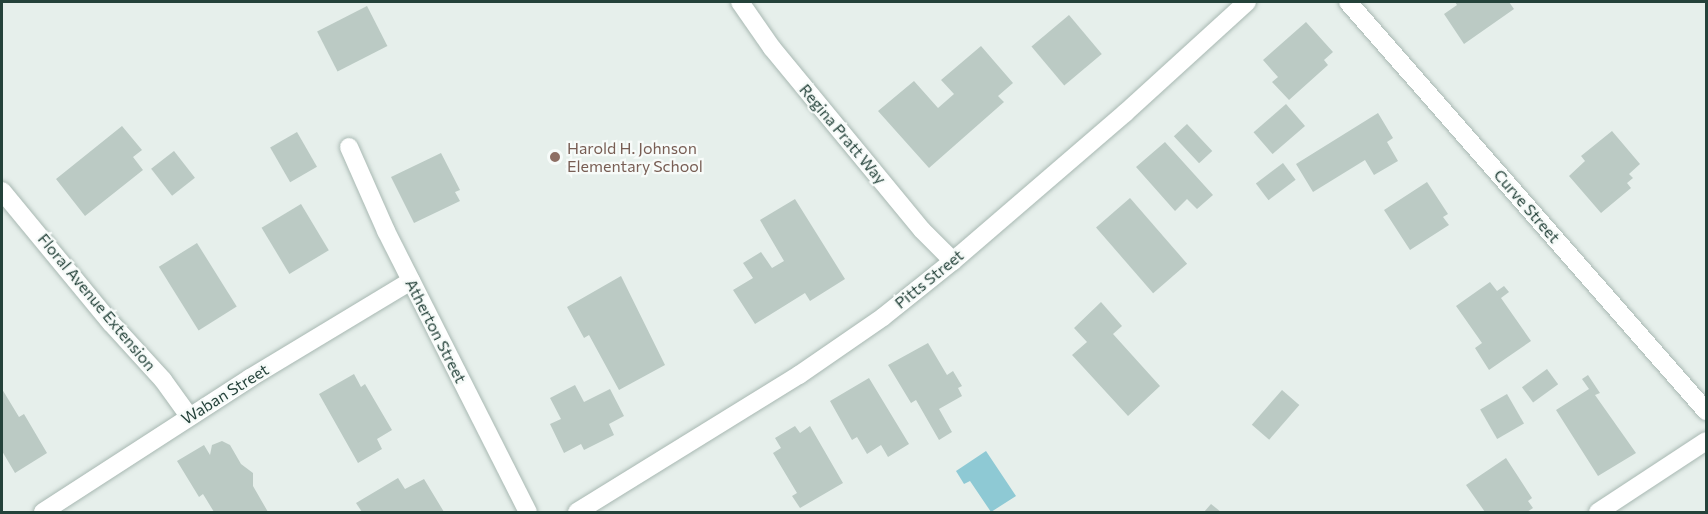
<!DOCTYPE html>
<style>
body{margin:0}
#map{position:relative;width:1708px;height:514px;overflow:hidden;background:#e6efeb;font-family:Commissioner,sans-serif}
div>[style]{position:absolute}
.water>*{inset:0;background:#8ec9d4}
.building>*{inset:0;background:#bbcac4;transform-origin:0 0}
.roads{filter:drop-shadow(0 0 2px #a8b8b2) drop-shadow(0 0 2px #a8b8b2)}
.minor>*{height:18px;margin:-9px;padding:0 9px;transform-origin:9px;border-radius:9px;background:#fff}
.dots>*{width:16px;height:16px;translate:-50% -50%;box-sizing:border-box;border:3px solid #f7fbf9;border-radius:50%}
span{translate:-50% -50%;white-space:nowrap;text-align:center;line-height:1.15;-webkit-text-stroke:4.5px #f7fbf9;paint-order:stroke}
.street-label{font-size:16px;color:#24423a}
.education-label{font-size:16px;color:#785e54}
.left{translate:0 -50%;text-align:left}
.frame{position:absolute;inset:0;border:3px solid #24423a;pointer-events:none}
</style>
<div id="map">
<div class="water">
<i style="clip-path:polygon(986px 451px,1016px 496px,991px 512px,970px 481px,964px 484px,956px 471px)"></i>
</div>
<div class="building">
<i style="clip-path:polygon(1455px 2px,1509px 2px,1514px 9px,1464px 44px,1444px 14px,1457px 5px)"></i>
<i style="left:367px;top:6px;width:45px;height:56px;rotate:63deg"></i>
<i style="left:1069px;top:15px;width:51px;height:49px;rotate:50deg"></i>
<i style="clip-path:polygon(1306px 22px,1333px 52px,1324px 60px,1328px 65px,1289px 100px,1272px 82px,1278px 77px,1263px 60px)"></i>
<i style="clip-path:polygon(981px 46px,1013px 83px,998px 96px,1004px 102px,929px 168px,878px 111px,914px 81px,938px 108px,954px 94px,941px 80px)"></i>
<i style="left:1286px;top:104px;width:29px;height:43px;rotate:49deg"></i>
<i style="clip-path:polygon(1378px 113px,1393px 138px,1387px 142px,1398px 161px,1374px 175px,1365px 160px,1313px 192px,1296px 164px)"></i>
<i style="left:1187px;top:124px;width:37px;height:18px;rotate:47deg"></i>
<i style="clip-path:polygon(122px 126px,142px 150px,133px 157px,143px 170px,85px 216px,56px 179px)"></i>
<i style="clip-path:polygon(1612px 131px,1640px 164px,1629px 174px,1633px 178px,1627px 183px,1631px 188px,1601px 213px,1569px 176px,1585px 161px,1581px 156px)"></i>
<i style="left:297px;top:132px;width:40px;height:31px;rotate:60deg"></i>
<i style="clip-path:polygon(1165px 142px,1213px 195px,1197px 209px,1187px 199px,1175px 211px,1136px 167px)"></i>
<i style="left:174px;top:151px;width:34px;height:29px;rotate:52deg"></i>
<i style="clip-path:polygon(441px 153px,460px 190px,455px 192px,460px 201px,414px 223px,391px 177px)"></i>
<i style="left:1283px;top:163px;width:21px;height:34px;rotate:53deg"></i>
<i style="clip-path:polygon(1427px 182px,1448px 214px,1443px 217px,1449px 225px,1410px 250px,1384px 210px)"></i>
<i style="left:1130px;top:198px;width:87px;height:45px;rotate:49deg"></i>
<i style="clip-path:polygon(795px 199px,845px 279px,810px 301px,805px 293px,755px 324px,733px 290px,753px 278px,743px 263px,761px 252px,772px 268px,784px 261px,760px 220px)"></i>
<i style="left:301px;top:204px;width:54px;height:46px;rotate:59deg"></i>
<i style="left:197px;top:243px;width:75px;height:45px;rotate:58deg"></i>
<i style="clip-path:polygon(621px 276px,665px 365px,619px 390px,589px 335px,584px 338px,567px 307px)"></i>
<i style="clip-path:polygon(1490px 282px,1497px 291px,1504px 286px,1509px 292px,1501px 298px,1531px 341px,1489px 370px,1475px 348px,1482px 343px,1456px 306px)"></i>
<i style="clip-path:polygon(1101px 302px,1122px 326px,1113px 334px,1160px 386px,1128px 416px,1072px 355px,1087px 342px,1074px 328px)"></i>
<i style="clip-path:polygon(928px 343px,947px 375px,953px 371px,962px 386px,958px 388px,962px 396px,939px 409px,952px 432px,939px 440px,916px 400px,911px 403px,888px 365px)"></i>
<i style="left:1547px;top:369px;width:19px;height:31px;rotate:54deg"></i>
<i style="clip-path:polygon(354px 374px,361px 387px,365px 384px,392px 430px,377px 439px,382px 449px,358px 463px,319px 394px)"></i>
<i style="clip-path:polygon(1588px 375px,1600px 393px,1595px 395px,1636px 453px,1598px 476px,1556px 410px,1589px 389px,1582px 379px)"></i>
<i style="clip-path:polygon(869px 378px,909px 444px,888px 457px,881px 445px,867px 454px,857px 437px,852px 440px,830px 401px)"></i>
<i style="clip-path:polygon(575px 385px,584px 402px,610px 389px,624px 416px,609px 424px,614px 435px,584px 450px,581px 444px,564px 453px,550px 424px,561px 419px,550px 398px)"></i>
<i style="clip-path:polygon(2px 389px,19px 417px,24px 414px,47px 453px,15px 473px,2px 451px)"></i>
<i style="left:1282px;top:390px;width:23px;height:46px;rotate:41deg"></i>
<i style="left:1507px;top:394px;width:34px;height:31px;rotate:60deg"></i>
<i style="clip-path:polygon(795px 426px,800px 433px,810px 426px,843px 483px,800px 508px,792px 496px,797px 493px,773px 453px,781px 448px,775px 438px)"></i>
<i style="clip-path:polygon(222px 441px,230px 445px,241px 464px,253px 473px,253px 486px,268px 512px,214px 512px,203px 494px,199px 497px,177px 461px,204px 445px,210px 455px,212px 445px)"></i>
<i style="clip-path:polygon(1506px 458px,1532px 498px,1528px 501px,1533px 508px,1527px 512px,1485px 512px,1466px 485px)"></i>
<i style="clip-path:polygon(398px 478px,405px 489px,424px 479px,444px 512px,362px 512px,356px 503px)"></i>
<i style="clip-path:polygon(1211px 504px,1221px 512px,1204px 512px)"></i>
</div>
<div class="roads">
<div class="minor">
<i style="left:740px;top:2px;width:56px;rotate:55.2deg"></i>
<i style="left:772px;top:48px;width:236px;rotate:50.5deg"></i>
<i style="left:922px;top:230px;width:44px;rotate:45deg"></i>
<i style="left:1348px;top:2px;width:544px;rotate:48.8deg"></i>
<i style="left:349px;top:147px;width:92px;rotate:66.2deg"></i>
<i style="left:386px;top:231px;width:315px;rotate:63.2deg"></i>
<i style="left:2px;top:191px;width:171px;rotate:50.5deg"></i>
<i style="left:111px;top:323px;width:77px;rotate:47.6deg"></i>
<i style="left:163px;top:380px;width:44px;rotate:54.2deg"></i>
<i style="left:43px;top:512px;width:247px;rotate:-32.9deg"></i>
<i style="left:250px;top:378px;width:188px;rotate:-31.1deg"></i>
<i style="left:577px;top:512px;width:261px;rotate:-31.7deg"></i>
<i style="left:799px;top:375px;width:102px;rotate:-34.6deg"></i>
<i style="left:883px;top:317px;width:90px;rotate:-38.7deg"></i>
<i style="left:953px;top:261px;width:227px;rotate:-40.7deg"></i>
<i style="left:1125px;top:113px;width:165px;rotate:-42.3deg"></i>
<i style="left:1598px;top:512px;width:129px;rotate:-33.3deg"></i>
</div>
</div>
<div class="dots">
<i style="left:555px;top:157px;background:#8d6e63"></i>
</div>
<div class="street-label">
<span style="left:843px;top:134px;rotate:50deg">Regina Pratt Way</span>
<span style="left:1527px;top:206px;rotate:49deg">Curve Street</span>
<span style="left:929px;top:279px;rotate:-39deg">Pitts Street</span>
<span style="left:97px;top:302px;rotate:50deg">Floral Avenue Extension</span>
<span style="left:436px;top:331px;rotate:63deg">Atherton Street</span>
<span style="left:225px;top:394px;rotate:-32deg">Waban Street</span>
</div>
<div class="education-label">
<span class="left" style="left:567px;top:157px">Harold H. Johnson<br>Elementary School</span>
</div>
<div class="frame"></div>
</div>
